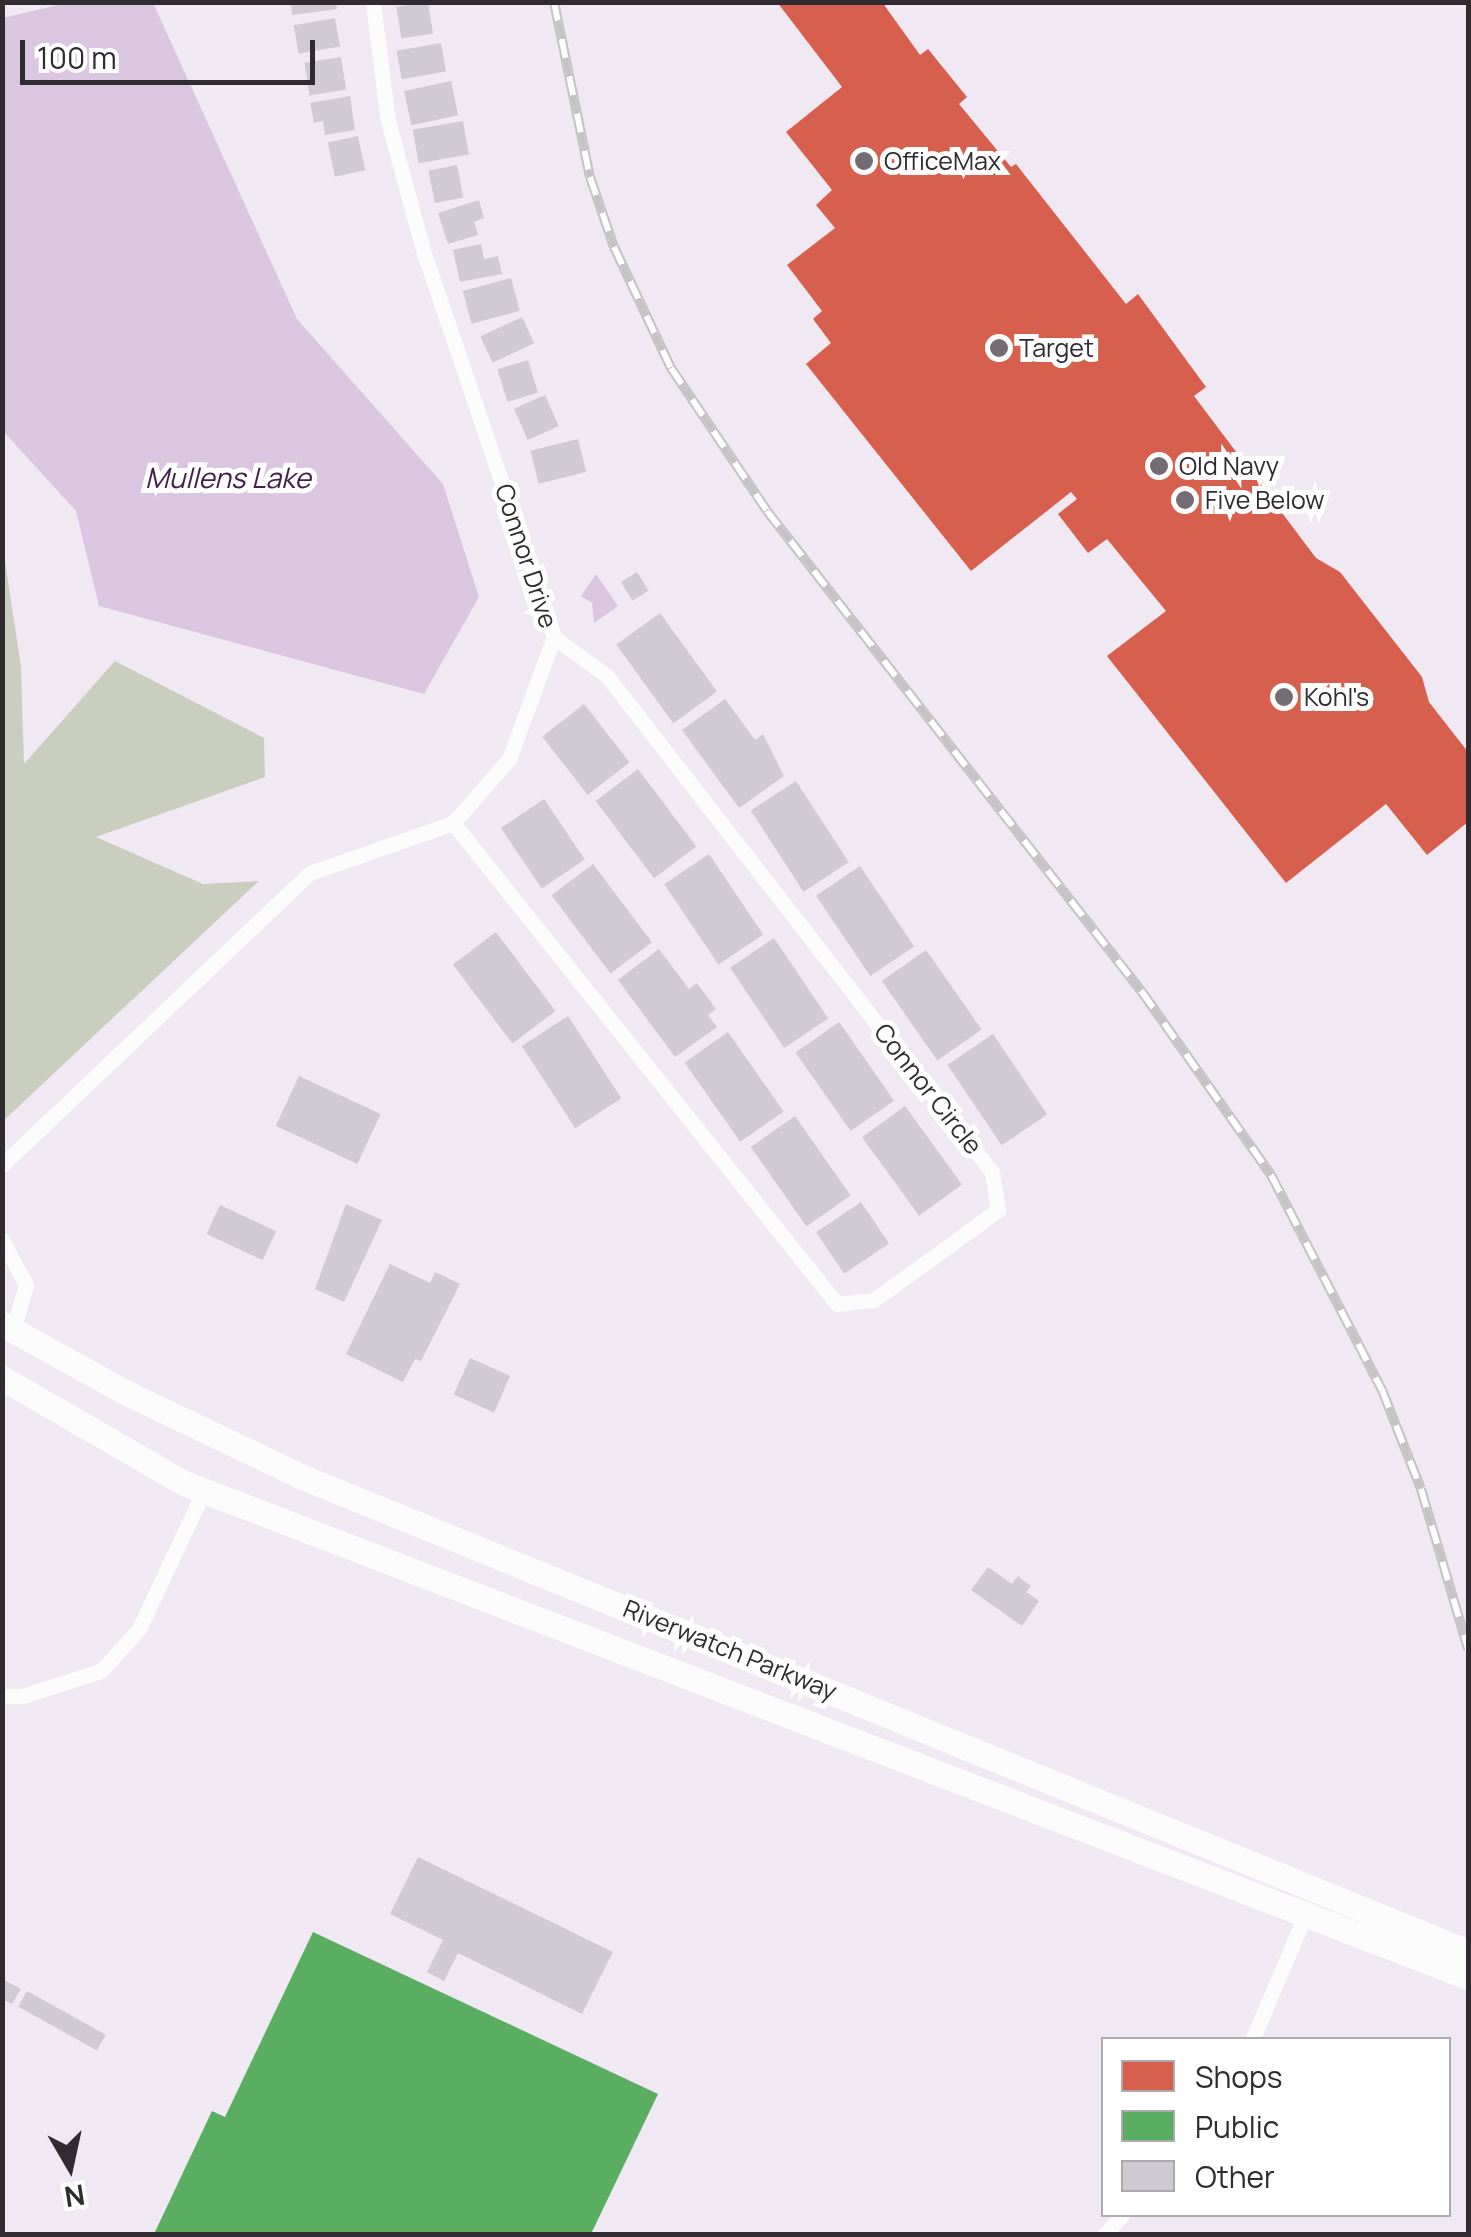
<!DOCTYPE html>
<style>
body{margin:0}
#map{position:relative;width:1471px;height:2237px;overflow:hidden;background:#f0e8f3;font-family:Manrope,sans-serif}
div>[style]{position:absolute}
.forest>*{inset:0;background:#cacebe}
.water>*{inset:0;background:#dbc6e2}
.shops>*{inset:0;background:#d6604d}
.public>*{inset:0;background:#5aae61}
.building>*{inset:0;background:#d0cad3;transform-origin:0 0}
.minor>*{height:15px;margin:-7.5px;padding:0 7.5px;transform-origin:7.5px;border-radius:7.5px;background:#fdfcfd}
.primary>*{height:25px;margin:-12.5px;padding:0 12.5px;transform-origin:12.5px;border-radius:12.5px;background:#fdfcfd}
.rail>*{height:10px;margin-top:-5px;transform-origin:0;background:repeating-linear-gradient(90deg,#fff 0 19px,#c5c3c6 0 38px);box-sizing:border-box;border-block:2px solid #c5c3c6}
.dots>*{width:28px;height:28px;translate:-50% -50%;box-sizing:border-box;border:5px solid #fff;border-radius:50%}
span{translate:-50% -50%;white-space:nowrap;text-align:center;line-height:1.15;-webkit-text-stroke:10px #fff;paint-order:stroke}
.poi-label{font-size:25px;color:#302a31}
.left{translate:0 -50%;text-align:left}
.street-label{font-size:25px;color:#302a31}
.water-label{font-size:28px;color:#401f4a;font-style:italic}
.frame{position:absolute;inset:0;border:5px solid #302a31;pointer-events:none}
.legend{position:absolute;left:1101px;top:2037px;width:350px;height:180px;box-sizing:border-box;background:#fff;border:2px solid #acaaad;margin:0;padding:12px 18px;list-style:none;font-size:30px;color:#302a31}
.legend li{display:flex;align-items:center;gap:20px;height:50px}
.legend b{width:50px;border:2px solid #acaaad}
.north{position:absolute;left:20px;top:2117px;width:100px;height:100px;-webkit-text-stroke:8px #fff;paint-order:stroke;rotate:171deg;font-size:28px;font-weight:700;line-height:40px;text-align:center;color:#302a31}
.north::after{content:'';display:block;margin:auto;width:35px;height:45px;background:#302a31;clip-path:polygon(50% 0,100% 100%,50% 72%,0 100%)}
.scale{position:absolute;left:20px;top:40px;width:295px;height:45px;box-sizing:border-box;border:5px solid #302a31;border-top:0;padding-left:12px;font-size:30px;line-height:35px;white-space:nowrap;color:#302a31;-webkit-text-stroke:8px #fff;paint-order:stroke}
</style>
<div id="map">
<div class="forest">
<i style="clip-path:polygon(3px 548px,21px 667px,24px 764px,115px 661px,264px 738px,265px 777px,96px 837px,203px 884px,259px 881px,3px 1121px)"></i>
</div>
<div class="water">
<i style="clip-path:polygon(71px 2px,154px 5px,297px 319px,443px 484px,479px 597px,424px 694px,99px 606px,76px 511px,3px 431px,3px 18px)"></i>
<i style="clip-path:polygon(596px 574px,618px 606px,594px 623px,592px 603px,581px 596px)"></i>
</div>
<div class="shops">
<i style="clip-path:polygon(777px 2px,882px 2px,920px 55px,928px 49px,967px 97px,959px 104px,1011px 167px,1016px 164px,1126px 304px,1138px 294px,1206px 387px,1194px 396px,1316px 558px,1340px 572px,1422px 677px,1429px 702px,1468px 752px,1468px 822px,1427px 855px,1386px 804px,1286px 883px,1107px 656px,1166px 611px,1107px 539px,1088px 553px,1058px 514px,1077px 499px,1071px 492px,971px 571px,806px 364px,831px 343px,813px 319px,822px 311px,787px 265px,835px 228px,816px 205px,832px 190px,786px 132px,842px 87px)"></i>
</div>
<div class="public">
<i style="clip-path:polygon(313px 1932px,658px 2094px,591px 2234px,154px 2234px,212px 2111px,225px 2117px)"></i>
</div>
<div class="building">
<i style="clip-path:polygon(291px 2px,336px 2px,337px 9px,292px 15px)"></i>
<i style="left:428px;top:2px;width:32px;height:32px;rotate:81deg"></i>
<i style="left:335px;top:18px;width:29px;height:42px;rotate:80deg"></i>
<i style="left:441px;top:43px;width:29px;height:45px;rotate:80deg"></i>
<i style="left:341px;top:57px;width:33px;height:37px;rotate:81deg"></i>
<i style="left:451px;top:81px;width:35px;height:48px;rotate:78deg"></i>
<i style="clip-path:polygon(350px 96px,355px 130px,325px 135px,323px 121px,314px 123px,310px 103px)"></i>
<i style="left:463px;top:121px;width:34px;height:51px;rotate:80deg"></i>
<i style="left:358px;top:136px;width:35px;height:31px;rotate:78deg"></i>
<i style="left:457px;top:165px;width:33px;height:29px;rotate:79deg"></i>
<i style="clip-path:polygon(479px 200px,484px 218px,474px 222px,478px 235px,448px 244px,438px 213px)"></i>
<i style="clip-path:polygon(481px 244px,484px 259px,498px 256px,502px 274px,460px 282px,453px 250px)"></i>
<i style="left:511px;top:278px;width:34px;height:50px;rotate:75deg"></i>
<i style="left:522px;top:317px;width:29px;height:46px;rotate:65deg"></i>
<i style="left:528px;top:360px;width:34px;height:32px;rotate:73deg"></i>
<i style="left:545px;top:395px;width:34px;height:34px;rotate:66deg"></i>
<i style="left:578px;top:439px;width:34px;height:49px;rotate:76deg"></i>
<i style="left:637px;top:572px;width:22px;height:19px;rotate:58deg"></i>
<i style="left:660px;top:613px;width:97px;height:54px;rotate:54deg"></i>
<i style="clip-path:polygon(725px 699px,755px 740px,763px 734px,784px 776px,739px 808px,682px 730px)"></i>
<i style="left:584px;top:704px;width:74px;height:53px;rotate:52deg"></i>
<i style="left:638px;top:769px;width:97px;height:53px;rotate:53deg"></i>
<i style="left:796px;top:781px;width:97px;height:54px;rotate:57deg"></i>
<i style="left:544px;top:799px;width:73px;height:52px;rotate:56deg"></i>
<i style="left:709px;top:854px;width:97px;height:54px;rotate:56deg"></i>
<i style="left:593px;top:864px;width:98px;height:52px;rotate:53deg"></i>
<i style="left:860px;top:866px;width:97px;height:53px;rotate:56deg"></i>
<i style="left:496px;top:932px;width:99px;height:54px;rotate:53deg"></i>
<i style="left:774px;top:938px;width:97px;height:53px;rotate:56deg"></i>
<i style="clip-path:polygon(659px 949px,689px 989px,697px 983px,716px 1009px,708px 1015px,717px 1027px,675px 1057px,618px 980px)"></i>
<i style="left:926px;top:950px;width:97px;height:54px;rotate:55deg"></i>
<i style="left:568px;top:1016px;width:98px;height:55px;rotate:57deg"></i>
<i style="left:839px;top:1022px;width:96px;height:53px;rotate:55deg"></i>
<i style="left:728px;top:1032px;width:97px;height:53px;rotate:55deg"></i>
<i style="left:993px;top:1034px;width:97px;height:55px;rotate:56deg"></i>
<i style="left:299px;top:1076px;width:90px;height:55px;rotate:25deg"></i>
<i style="left:905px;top:1106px;width:97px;height:53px;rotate:54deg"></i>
<i style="left:795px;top:1116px;width:97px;height:54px;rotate:55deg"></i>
<i style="left:861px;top:1202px;width:50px;height:54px;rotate:56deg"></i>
<i style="clip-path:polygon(346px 1204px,382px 1220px,344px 1302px,315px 1289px)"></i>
<i style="left:220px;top:1205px;width:62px;height:32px;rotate:25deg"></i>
<i style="clip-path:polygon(390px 1264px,430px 1283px,435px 1272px,460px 1284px,421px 1361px,415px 1359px,403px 1382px,346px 1354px)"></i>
<i style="left:470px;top:1358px;width:44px;height:40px;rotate:24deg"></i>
<i style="clip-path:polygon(988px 1567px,1012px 1584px,1018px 1576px,1031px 1586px,1026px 1592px,1039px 1601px,1022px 1626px,971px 1590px)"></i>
<i style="clip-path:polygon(418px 1857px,613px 1952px,582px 2014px,458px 1953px,444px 1981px,427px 1972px,443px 1940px,390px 1914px)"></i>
<i style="clip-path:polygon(2px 1979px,21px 1989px,12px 2004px,2px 1999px)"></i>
<i style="left:27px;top:1991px;width:90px;height:18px;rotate:29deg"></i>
</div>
<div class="minor">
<i style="left:453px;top:823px;width:615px;rotate:51.4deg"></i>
<i style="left:837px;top:1304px;width:37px;rotate:-6deg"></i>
<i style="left:874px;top:1300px;width:153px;rotate:-36deg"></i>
<i style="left:998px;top:1210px;width:38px;rotate:-99deg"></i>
<i style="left:992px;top:1172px;width:628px;rotate:-127.82deg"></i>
<i style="left:607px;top:676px;width:66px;rotate:-143.7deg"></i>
<i style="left:2px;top:1165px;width:424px;rotate:-43.5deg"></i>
<i style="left:310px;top:873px;width:151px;rotate:-19.3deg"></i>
<i style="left:453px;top:823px;width:85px;rotate:-48.8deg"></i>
<i style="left:509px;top:759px;width:130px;rotate:-69.8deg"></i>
<i style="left:554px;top:637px;width:404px;rotate:-108.7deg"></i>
<i style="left:424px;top:254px;width:138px;rotate:-105.1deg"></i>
<i style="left:388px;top:121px;width:120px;rotate:-97.2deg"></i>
<i style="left:2px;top:1240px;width:51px;rotate:61.9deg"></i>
<i style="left:26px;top:1285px;width:47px;rotate:106.1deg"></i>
<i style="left:2px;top:1696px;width:20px"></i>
<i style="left:22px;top:1696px;width:83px;rotate:-17.6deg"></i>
<i style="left:101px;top:1671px;width:57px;rotate:-47.9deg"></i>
<i style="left:139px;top:1629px;width:153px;rotate:-64.9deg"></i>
<i style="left:1252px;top:2040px;width:142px;rotate:-66.9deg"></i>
<i style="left:1105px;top:2234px;width:27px;rotate:-48deg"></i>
</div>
<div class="primary">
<i style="left:2px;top:1324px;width:145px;rotate:28.9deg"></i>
<i style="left:129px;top:1394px;width:190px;rotate:25.6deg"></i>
<i style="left:300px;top:1476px;width:1261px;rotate:22.17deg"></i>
<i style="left:2px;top:1378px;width:210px;rotate:30deg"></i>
<i style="left:184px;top:1483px;width:1376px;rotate:21.04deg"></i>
</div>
<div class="rail">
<i style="left:554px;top:2px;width:179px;rotate:78.4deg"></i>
<i style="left:590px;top:177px;width:74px;rotate:71.1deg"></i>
<i style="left:614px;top:247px;width:134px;rotate:64.8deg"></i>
<i style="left:671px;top:368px;width:172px;rotate:56.1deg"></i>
<i style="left:767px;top:511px;width:610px;rotate:52.06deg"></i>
<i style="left:1142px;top:992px;width:224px;rotate:54.8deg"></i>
<i style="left:1271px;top:1175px;width:242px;rotate:62.7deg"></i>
<i style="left:1382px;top:1390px;width:106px;rotate:68.5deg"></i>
<i style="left:1421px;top:1489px;width:167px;rotate:73.6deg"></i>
</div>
<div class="dots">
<i style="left:864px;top:161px;background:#736c75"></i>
<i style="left:999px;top:348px;background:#736c75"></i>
<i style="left:1159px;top:466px;background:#736c75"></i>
<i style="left:1185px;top:500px;background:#736c75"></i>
<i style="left:1284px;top:697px;background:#736c75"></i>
</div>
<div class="poi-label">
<span class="left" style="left:884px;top:161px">OfficeMax</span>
<span class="left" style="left:1019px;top:348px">Target</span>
<span class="left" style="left:1179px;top:466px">Old Navy</span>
<span class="left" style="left:1205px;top:500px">Five Below</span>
<span class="left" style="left:1304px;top:697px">Kohl's</span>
</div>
<div class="street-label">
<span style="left:526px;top:556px;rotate:72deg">Connor Drive</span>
<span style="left:928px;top:1089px;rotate:52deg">Connor Circle</span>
<span style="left:730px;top:1650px;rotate:22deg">Riverwatch Parkway</span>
</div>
<div class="water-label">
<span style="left:228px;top:477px">Mullens Lake</span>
</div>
<div class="frame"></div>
<ul class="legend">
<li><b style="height:28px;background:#d6604d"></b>Shops</li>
<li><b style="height:28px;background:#5aae61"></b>Public</li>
<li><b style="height:28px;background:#d0cad3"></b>Other</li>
</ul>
<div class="north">N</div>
<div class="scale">100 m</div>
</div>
